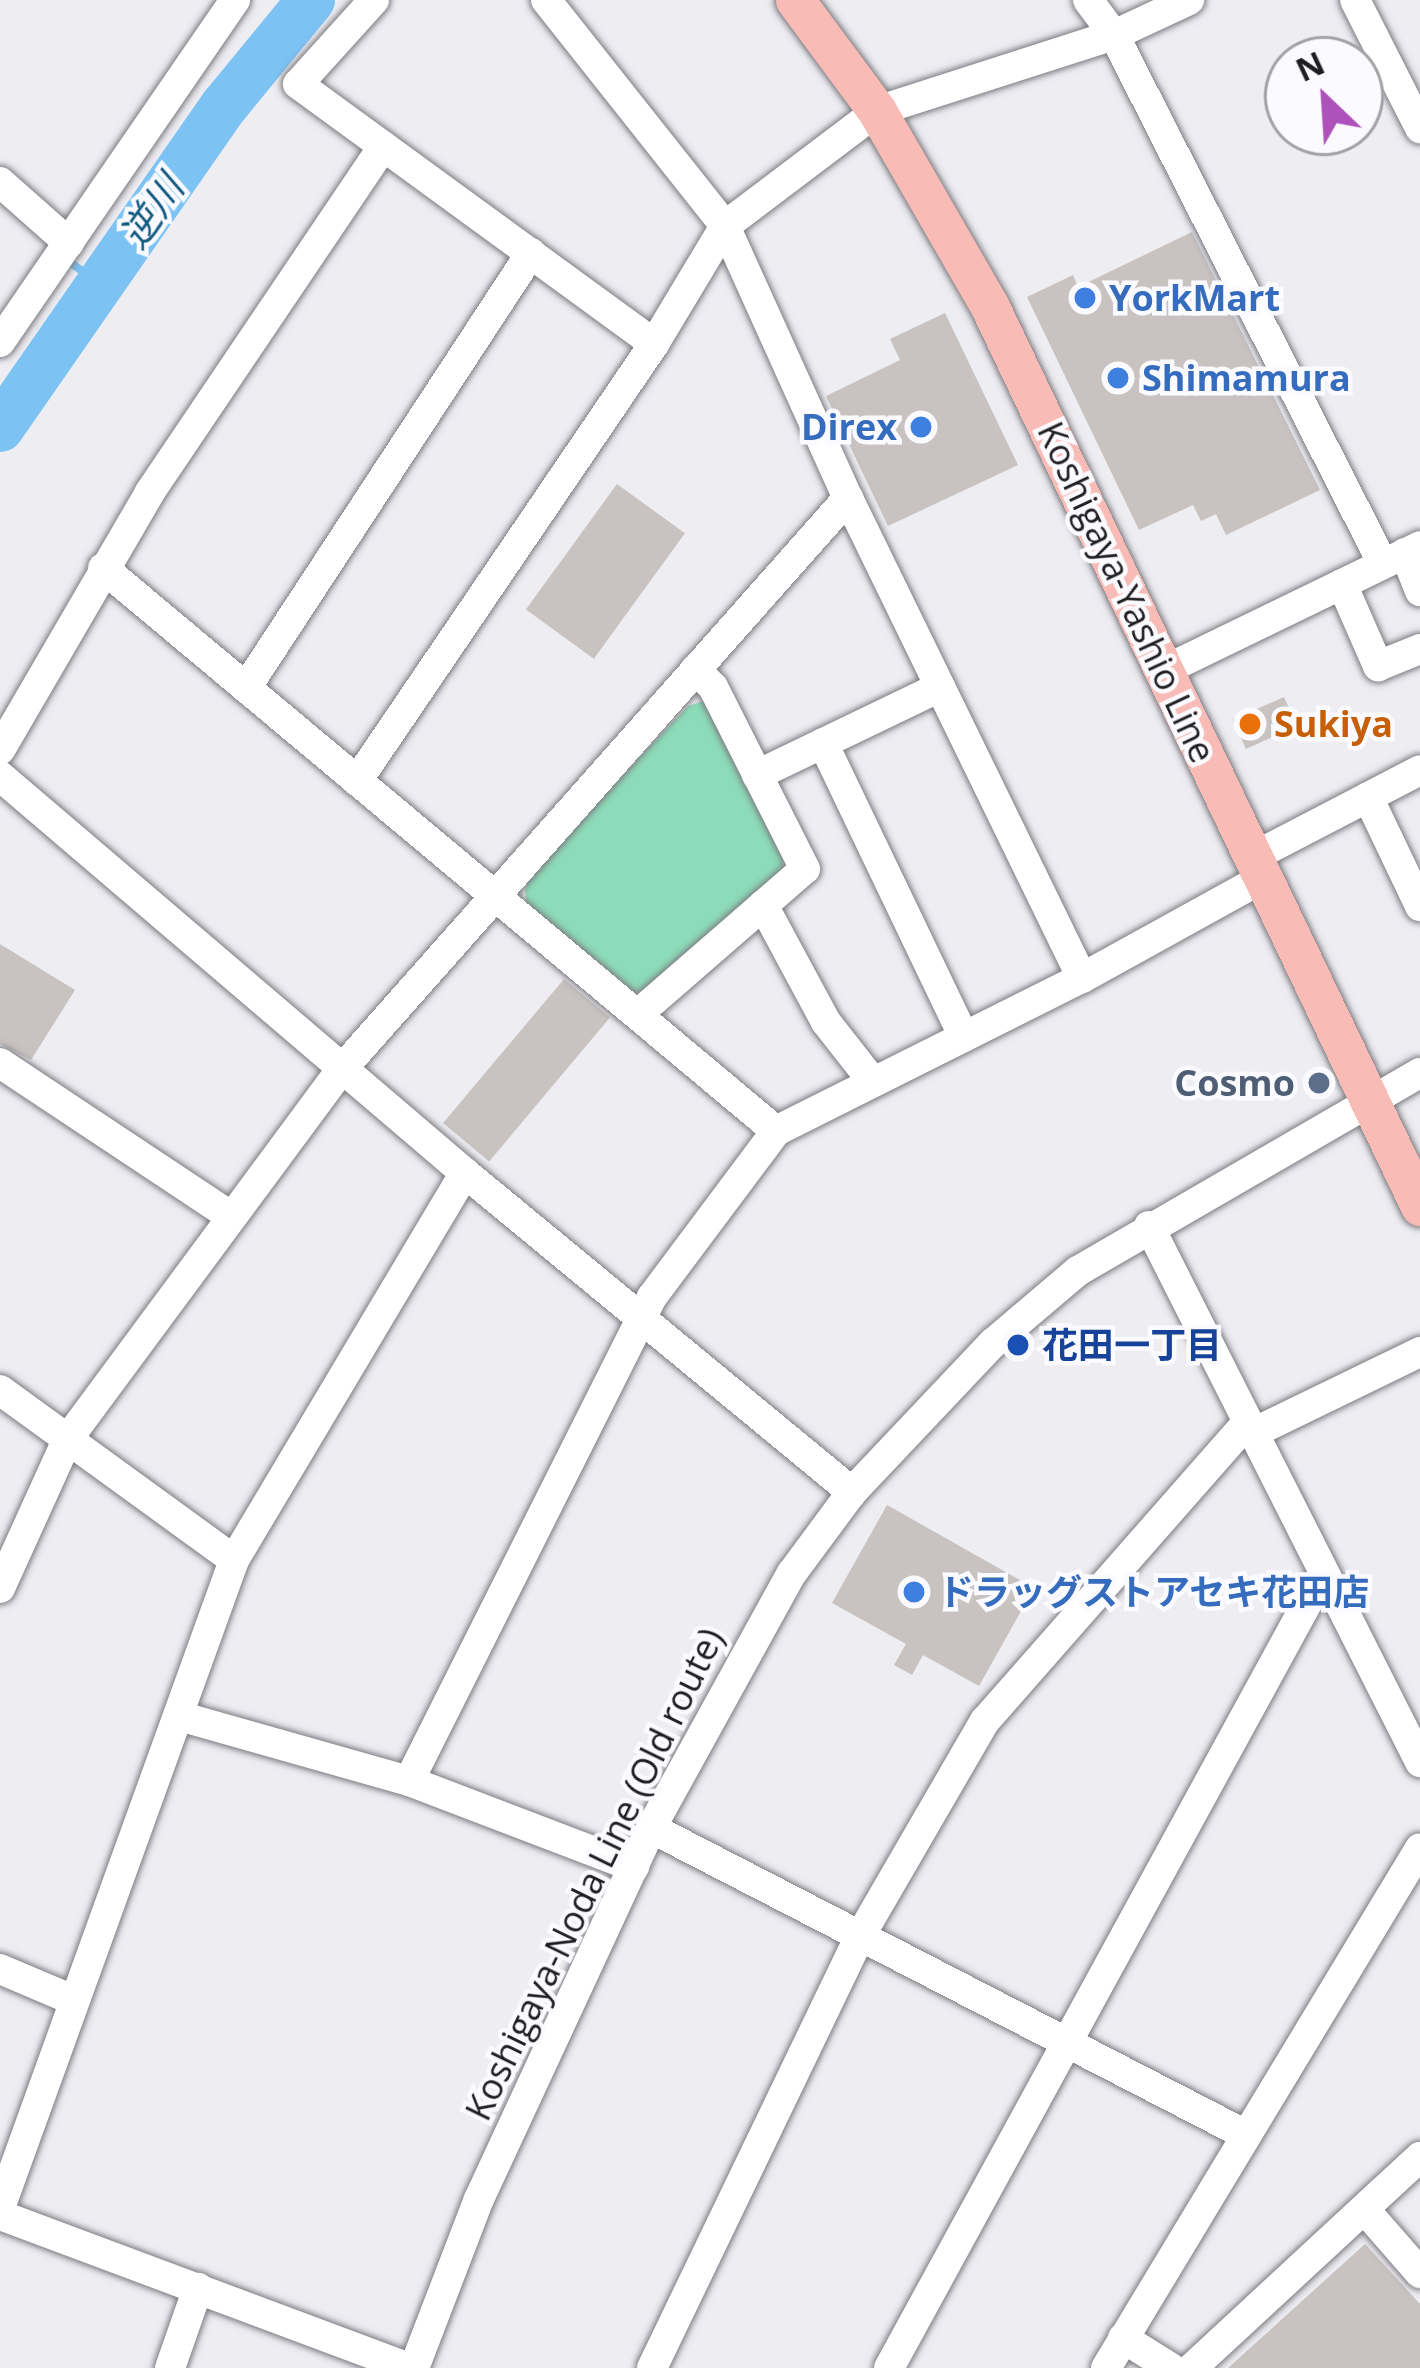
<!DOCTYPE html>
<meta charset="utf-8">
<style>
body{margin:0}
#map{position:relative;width:1420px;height:2368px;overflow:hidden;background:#ededf2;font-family:"Open Sans","Noto Sans JP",sans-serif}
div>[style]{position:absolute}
.green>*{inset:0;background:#8ddcb9}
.stream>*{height:8px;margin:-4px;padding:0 4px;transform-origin:4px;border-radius:4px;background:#7cc3f4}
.river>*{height:48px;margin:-24px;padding:0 24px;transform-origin:24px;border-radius:24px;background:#7cc3f4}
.building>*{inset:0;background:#c8c3c0;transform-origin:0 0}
.roads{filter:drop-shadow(0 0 3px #7c7c81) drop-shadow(0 0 3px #7c7c81)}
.minor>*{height:30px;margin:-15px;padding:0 15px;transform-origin:15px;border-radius:15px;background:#fff}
.major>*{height:39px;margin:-19.5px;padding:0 19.5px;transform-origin:19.5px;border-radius:19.5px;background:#f8bbb6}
.dots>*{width:33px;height:33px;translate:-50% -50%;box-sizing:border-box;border:6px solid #fbfbff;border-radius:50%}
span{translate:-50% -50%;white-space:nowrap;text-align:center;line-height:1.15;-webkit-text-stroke:9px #fbfbff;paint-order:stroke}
.shop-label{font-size:36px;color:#366cbe;font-weight:700}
.left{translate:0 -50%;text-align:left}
.right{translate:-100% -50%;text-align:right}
.street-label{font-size:36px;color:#1e1e20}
.food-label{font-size:36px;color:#c56008;font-weight:700}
.service-label{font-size:36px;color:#4e5e75;font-weight:700}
.transit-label{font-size:36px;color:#164399;font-weight:700}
.water-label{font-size:39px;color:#125a81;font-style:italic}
.north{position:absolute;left:1264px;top:36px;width:120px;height:120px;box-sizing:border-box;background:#fbfbff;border:3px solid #a3a3a6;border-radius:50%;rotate:335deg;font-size:33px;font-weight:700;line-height:48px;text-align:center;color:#1e1e20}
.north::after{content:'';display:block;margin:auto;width:42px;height:54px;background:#ae51bb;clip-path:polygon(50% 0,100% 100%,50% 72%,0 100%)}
</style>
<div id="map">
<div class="green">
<i style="clip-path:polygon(703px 701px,713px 708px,783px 857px,783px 868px,645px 990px,634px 992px,527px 905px,525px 890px,533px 871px,688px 706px)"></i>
</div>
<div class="stream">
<i style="left:71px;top:263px;width:36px;rotate:36deg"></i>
</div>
<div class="river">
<i style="left:0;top:428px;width:392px;rotate:-55.2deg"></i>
<i style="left:224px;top:106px;width:137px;rotate:-50.6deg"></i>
</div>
<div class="building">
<i style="clip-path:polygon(1192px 232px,1320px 490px,1226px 535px,1216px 514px,1201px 521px,1193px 505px,1139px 530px,1027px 297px,1073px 275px,1078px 287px)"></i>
<i style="clip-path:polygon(945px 313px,1018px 465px,888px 526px,826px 396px,900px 360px,890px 339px)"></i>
<i style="left:617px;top:484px;width:84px;height:155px;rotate:36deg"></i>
<i style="left:1284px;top:697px;width:32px;height:56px;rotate:66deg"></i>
<i style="clip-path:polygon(0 944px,75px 990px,31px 1060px,0 1044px)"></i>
<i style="left:564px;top:979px;width:60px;height:188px;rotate:40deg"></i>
<i style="clip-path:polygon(887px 1505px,1034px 1588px,979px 1686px,923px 1655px,912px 1675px,894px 1665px,906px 1644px,832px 1603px)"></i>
<i style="clip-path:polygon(1365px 2244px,1420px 2304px,1420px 2368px,1228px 2368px)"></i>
</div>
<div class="roads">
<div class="minor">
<i style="left:374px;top:0;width:113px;rotate:132.1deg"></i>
<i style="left:298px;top:84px;width:441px;rotate:36.1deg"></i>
<i style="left:546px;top:0;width:288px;rotate:51.6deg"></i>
<i style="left:725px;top:226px;width:299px;rotate:65.7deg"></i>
<i style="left:848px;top:498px;width:534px;rotate:64.01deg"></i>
<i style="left:1088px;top:0;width:44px;rotate:53.4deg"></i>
<i style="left:1114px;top:35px;width:593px;rotate:63.05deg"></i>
<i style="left:1355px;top:0;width:144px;rotate:63.1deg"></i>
<i style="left:0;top:182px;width:92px;rotate:41.5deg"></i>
<i style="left:0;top:342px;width:415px;rotate:-55.5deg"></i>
<i style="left:1405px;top:553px;width:41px;rotate:68.5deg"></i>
<i style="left:103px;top:568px;width:877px;rotate:39.91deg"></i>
<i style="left:1342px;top:584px;width:90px;rotate:66.3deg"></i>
<i style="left:1378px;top:666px;width:45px;rotate:-22deg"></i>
<i style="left:1165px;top:670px;width:284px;rotate:-25.9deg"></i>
<i style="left:246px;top:688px;width:520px;rotate:-56.77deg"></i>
<i style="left:823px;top:743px;width:326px;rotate:64.4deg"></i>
<i style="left:0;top:750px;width:298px;rotate:-59.8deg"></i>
<i style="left:150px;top:492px;width:417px;rotate:-56deg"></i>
<i style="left:757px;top:775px;width:203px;rotate:-25.7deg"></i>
<i style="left:0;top:776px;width:611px;rotate:40.49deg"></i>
<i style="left:465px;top:1173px;width:502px;rotate:39.5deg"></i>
<i style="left:357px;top:781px;width:528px;rotate:-55.8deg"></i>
<i style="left:654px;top:344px;width:138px;rotate:-59deg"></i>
<i style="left:725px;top:226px;width:191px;rotate:-37.1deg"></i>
<i style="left:877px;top:111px;width:249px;rotate:-17.8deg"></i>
<i style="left:1114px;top:35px;width:83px;rotate:-25deg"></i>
<i style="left:1368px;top:797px;width:121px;rotate:64.5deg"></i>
<i style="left:1253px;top:857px;width:188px;rotate:-27.5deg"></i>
<i style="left:763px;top:905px;width:133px;rotate:61.7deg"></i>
<i style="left:826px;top:1022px;width:76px;rotate:51.9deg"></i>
<i style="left:638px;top:1014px;width:221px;rotate:-41deg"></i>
<i style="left:805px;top:869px;width:204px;rotate:-116.8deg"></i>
<i style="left:713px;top:687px;width:25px;rotate:-135deg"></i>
<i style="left:0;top:1063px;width:278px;rotate:33.6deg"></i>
<i style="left:1149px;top:1226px;width:601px;rotate:63.18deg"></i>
<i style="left:0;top:1390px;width:289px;rotate:36deg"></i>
<i style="left:1251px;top:1434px;width:188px;rotate:-25.9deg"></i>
<i style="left:0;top:1588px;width:162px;rotate:-65.6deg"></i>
<i style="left:67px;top:1440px;width:462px;rotate:-53.5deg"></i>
<i style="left:342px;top:1069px;width:763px;rotate:-48.45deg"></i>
<i style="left:179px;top:1716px;width:239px;rotate:15.8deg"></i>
<i style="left:409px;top:1781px;width:241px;rotate:20.9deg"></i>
<i style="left:409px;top:1781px;width:542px;rotate:-63.34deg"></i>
<i style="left:652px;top:1297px;width:207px;rotate:-53.2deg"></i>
<i style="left:776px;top:1131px;width:342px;rotate:-26.6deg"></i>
<i style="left:1082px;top:978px;width:207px;rotate:-28.9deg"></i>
<i style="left:651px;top:1828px;width:670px;rotate:27.29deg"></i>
<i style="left:0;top:1969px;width:79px;rotate:23deg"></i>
<i style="left:0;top:2208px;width:689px;rotate:-70.14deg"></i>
<i style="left:234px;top:1560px;width:451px;rotate:-59.2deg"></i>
<i style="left:1365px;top:2210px;width:84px;rotate:48.9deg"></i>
<i style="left:0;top:2215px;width:437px;rotate:20.5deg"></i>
<i style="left:1123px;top:2338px;width:57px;rotate:32deg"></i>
<i style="left:170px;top:2368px;width:85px;rotate:-70.7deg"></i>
<i style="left:414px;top:2368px;width:181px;rotate:-69deg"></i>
<i style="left:479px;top:2199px;width:409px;rotate:-65.1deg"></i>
<i style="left:651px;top:1828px;width:291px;rotate:-61.1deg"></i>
<i style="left:792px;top:1573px;width:101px;rotate:-53.5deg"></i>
<i style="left:852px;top:1492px;width:205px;rotate:-46.6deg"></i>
<i style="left:993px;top:1343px;width:111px;rotate:-40.3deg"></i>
<i style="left:1078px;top:1271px;width:395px;rotate:-30.1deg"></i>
<i style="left:652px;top:2368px;width:477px;rotate:-64.3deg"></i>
<i style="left:859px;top:1938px;width:251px;rotate:-59.9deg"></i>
<i style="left:985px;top:1721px;width:395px;rotate:-48.7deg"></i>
<i style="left:889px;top:2368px;width:905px;rotate:-61.34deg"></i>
<i style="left:1106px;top:2368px;width:607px;rotate:-58.87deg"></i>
<i style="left:1192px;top:2368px;width:311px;rotate:-42.8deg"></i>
</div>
<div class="major">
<i style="left:795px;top:0;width:138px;rotate:53.5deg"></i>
<i style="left:877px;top:111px;width:224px;rotate:60deg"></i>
<i style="left:989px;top:305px;width:999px;rotate:64.44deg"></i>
</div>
</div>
<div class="dots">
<i style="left:1085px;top:298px;background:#3f7fe0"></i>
<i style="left:1118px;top:378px;background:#3f7fe0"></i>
<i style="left:921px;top:427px;background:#3f7fe0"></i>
<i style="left:1250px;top:724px;background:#e8710a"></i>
<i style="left:1319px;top:1083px;background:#5c6f8a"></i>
<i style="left:1018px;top:1345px;background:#1a4fb4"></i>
<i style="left:914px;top:1592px;background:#3f7fe0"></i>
</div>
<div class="shop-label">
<span class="left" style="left:1109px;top:298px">YorkMart</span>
<span class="left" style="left:1142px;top:378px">Shimamura</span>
<span class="right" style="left:897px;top:427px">Direx</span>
<span class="left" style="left:938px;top:1592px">ドラッグストアセキ花田店</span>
</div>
<div class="street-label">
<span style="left:1127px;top:592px;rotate:65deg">Koshigaya-Yashio Line</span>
<span style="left:594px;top:1874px;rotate:-64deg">Koshigaya-Noda Line (Old route)</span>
</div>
<div class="food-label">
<span class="left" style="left:1274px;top:724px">Sukiya</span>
</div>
<div class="service-label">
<span class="right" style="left:1295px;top:1083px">Cosmo</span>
</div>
<div class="transit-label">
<span class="left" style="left:1042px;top:1345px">花田一丁目</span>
</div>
<div class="water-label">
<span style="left:151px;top:211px;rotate:-55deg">逆川</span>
</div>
<div class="north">N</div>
</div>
